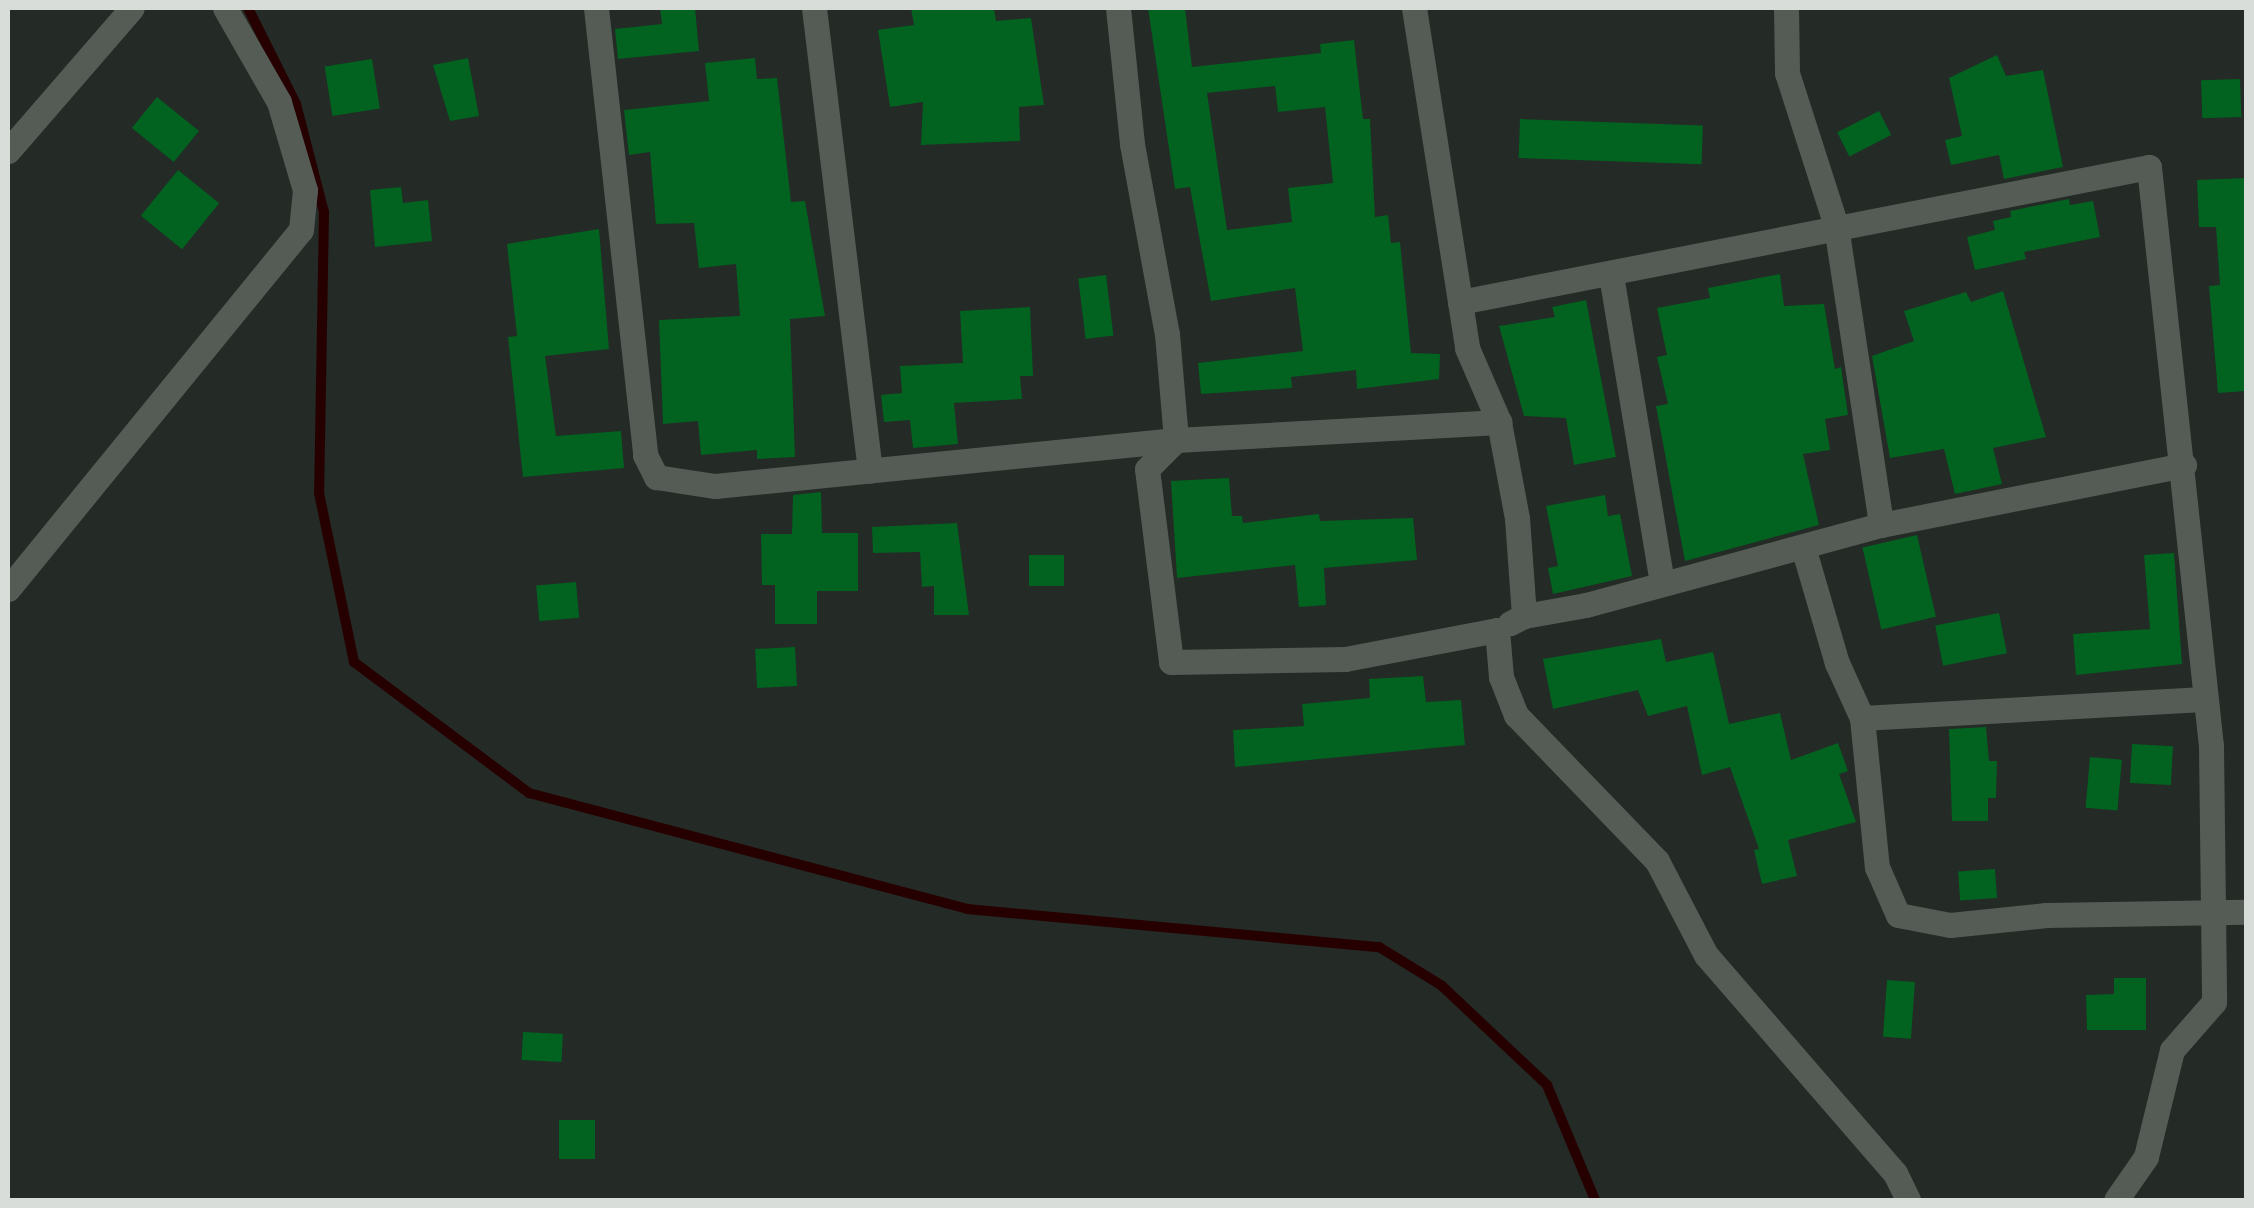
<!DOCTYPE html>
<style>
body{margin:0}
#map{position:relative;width:2254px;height:1208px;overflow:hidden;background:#242a25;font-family:Arial,sans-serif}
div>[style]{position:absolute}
.stream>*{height:10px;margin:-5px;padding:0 5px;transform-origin:5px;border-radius:5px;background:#260001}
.building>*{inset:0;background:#026220;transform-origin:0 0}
.minor>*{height:25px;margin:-12.5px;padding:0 12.5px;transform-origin:12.5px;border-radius:12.5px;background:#555c56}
span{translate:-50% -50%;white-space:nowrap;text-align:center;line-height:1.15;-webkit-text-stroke:10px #1b201b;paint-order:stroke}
.frame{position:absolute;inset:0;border:10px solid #d9ddd9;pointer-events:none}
</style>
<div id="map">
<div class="stream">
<i style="left:248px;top:8px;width:107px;rotate:63.4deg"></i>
<i style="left:296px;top:104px;width:112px;rotate:75.5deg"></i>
<i style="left:324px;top:212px;width:281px;rotate:91deg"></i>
<i style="left:319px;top:493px;width:173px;rotate:78.3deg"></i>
<i style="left:354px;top:662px;width:219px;rotate:36.8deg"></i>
<i style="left:529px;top:793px;width:453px;rotate:14.8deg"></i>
<i style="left:967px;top:909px;width:414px;rotate:5.3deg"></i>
<i style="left:1379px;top:947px;width:73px;rotate:31.5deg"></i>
<i style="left:1441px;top:985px;width:146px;rotate:43.3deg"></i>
<i style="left:1547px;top:1085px;width:125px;rotate:67.3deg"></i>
</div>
<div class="building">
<i style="clip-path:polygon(660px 8px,695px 8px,699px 51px,618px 59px,615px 29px,662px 24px)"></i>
<i style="clip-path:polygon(911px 8px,994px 8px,996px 21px,1031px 18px,1044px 105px,1019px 107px,1020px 141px,921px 145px,923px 102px,890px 107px,878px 30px,914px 25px)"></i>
<i style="clip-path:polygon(evenodd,1148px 8px,1185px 8px,1192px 67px,1321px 53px,1320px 44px,1354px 40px,1363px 119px,1370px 119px,1375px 217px,1388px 215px,1391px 243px,1400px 242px,1411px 353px,1440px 354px,1439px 379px,1357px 389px,1356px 370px,1291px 377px,1292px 388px,1201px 394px,1198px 363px,1303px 351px,1295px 288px,1211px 301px,1190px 187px,1175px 189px,1148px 8px,1275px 86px,1278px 112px,1325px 107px,1333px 183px,1288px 188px,1292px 222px,1227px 230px,1207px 93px,1275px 86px)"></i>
<i style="clip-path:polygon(1997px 55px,2006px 76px,2043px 70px,2063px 167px,2004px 179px,1999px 155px,1951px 165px,1945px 140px,1962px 136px,1949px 78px)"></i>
<i style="clip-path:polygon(468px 58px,479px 116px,450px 121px,433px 65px)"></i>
<i style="clip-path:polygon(755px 58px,757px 79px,777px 78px,791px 202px,805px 201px,825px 316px,790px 319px,795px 457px,757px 459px,757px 450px,701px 455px,698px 421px,663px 424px,659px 320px,740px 316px,736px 264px,699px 268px,694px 223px,656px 224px,650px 152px,629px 155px,624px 110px,709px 101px,705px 63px)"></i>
<i style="left:372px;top:59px;width:50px;height:48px;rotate:81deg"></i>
<i style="left:2240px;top:79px;width:38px;height:39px;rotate:88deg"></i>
<i style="left:157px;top:97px;width:54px;height:40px;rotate:39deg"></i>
<i style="left:1879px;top:111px;width:27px;height:47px;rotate:63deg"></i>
<i style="left:1520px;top:119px;width:183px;height:39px;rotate:2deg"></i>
<i style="left:178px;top:170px;width:53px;height:59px;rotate:39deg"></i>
<i style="clip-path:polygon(2246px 178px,2246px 391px,2218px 393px,2209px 286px,2220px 285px,2216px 227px,2199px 227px,2197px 180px)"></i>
<i style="clip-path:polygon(401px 187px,403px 203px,428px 200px,432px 241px,375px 247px,370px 190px)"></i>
<i style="clip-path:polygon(2069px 199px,2070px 205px,2093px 201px,2100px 237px,2024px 252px,2026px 259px,1975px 270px,1967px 237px,1995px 230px,1993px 221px,2011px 217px,2010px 211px)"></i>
<i style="clip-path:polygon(599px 229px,609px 349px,545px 356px,556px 436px,621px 431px,624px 468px,523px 477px,508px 337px,517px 336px,507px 244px)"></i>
<i style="clip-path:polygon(1780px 274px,1784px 306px,1824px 304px,1835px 369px,1841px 367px,1848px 415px,1825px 419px,1830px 450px,1803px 454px,1819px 525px,1685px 561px,1656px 406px,1668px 404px,1657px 357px,1667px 355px,1657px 308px,1710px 298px,1708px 288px)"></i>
<i style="left:1106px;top:275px;width:61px;height:28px;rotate:83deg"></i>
<i style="clip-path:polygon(2003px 291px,2046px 437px,1993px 448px,2002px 484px,1955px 494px,1944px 449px,1890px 458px,1872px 356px,1914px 341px,1904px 311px,1966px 292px,1971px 302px)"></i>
<i style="clip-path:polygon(1586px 300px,1616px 457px,1574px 465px,1566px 418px,1524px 416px,1499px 326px,1555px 317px,1552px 307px)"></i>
<i style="clip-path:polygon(1030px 307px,1033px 376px,1020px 376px,1022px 399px,954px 403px,958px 444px,913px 448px,910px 420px,884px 422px,881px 395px,902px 393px,900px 366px,963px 363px,960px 311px)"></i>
<i style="clip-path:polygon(1229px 478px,1232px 516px,1242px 516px,1243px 523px,1319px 514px,1320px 521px,1413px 518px,1417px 560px,1324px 568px,1326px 605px,1299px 607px,1295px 565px,1177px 578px,1171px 481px)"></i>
<i style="clip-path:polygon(821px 492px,822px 533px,858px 533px,858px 591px,817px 591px,817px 624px,775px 624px,775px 585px,762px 585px,761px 534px,792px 534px,793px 495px)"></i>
<i style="clip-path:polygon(1605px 495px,1608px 516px,1620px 514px,1632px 576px,1553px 594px,1548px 568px,1558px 566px,1546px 506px)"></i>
<i style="clip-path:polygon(957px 523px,969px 615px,934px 615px,934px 586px,922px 587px,920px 552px,873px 553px,872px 527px)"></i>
<i style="left:1917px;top:535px;width:84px;height:56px;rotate:77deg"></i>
<i style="clip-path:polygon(2174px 553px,2182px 664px,2076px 675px,2073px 634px,2150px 629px,2144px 555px)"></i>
<i style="left:1029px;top:555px;width:35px;height:31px"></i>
<i style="left:576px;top:582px;width:36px;height:40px;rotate:85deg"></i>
<i style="left:1999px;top:613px;width:41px;height:65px;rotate:79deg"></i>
<i style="clip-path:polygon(1661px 639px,1666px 662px,1713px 652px,1729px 724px,1780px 713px,1791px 760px,1838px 743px,1848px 771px,1839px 774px,1856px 822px,1788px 840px,1797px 876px,1762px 884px,1754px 850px,1759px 849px,1730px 767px,1702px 775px,1687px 706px,1648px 716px,1638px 690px,1553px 709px,1543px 659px)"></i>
<i style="left:795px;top:647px;width:39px;height:40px;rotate:87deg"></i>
<i style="clip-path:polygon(1423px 676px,1426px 702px,1461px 700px,1465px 745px,1235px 767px,1233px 730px,1304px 726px,1302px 704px,1370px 698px,1369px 679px)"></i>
<i style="clip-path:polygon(1986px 727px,1989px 761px,1997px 761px,1996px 798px,1988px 798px,1988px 821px,1952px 821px,1949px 729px)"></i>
<i style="left:2132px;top:744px;width:41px;height:39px;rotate:3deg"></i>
<i style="left:2090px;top:757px;width:32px;height:51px;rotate:5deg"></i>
<i style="left:1995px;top:869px;width:29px;height:37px;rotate:86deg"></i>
<i style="clip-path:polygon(2114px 978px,2146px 978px,2146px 1030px,2087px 1030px,2086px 995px,2114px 994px)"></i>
<i style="left:1887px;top:980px;width:28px;height:57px;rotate:4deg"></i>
<i style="left:523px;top:1032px;width:40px;height:28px;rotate:3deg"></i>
<i style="left:559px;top:1120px;width:36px;height:39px"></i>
</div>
<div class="minor">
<i style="left:596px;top:8px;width:450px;rotate:83.7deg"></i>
<i style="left:645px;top:455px;width:25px;rotate:63deg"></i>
<i style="left:656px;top:477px;width:60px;rotate:8.7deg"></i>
<i style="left:715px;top:486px;width:463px;rotate:-5.7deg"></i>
<i style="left:1176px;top:440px;width:41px;rotate:135deg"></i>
<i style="left:1147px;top:469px;width:194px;rotate:82.9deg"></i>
<i style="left:1171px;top:662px;width:174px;rotate:-1deg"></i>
<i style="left:1345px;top:659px;width:155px;rotate:-10.8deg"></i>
<i style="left:1497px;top:630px;width:47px;rotate:85.1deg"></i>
<i style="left:1501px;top:677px;width:41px;rotate:68.5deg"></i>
<i style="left:1516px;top:715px;width:203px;rotate:46deg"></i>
<i style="left:1657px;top:861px;width:106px;rotate:62.5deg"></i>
<i style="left:1706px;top:955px;width:289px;rotate:49.1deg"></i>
<i style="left:1895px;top:1173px;width:30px;rotate:64deg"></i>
<i style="left:814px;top:8px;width:466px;rotate:83.1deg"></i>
<i style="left:1118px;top:8px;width:137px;rotate:84.1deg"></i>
<i style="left:1132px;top:144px;width:193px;rotate:79.6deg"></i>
<i style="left:1167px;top:334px;width:106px;rotate:85.1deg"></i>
<i style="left:1176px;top:440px;width:324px;rotate:-3.2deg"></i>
<i style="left:1414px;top:8px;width:344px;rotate:81.1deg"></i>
<i style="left:1467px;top:348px;width:81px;rotate:66.6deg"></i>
<i style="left:1499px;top:422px;width:98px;rotate:79.4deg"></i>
<i style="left:1517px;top:518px;width:98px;rotate:85.9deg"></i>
<i style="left:1524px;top:616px;width:16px;rotate:153deg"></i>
<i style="left:1786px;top:8px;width:65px;rotate:89.1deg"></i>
<i style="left:1787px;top:73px;width:161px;rotate:72.2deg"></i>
<i style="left:1836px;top:226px;width:302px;rotate:81.4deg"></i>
<i style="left:8px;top:151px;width:189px;rotate:-49.1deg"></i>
<i style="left:1611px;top:275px;width:312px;rotate:80.6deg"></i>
<i style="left:1460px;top:302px;width:702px;rotate:-11.09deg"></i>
<i style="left:2149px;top:167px;width:582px;rotate:83.89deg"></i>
<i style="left:2211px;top:746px;width:256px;rotate:89.3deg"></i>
<i style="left:2214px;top:1002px;width:64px;rotate:131.2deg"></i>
<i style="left:2172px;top:1050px;width:110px;rotate:103.7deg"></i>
<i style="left:2146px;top:1157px;width:52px;rotate:124.9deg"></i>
<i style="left:1803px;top:547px;width:121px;rotate:73.7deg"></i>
<i style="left:1837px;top:663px;width:60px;rotate:65.6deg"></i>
<i style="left:1862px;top:718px;width:150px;rotate:84.3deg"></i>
<i style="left:1877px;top:867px;width:52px;rotate:66.4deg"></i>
<i style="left:1898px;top:915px;width:53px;rotate:10.9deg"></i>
<i style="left:1950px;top:925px;width:97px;rotate:-5.9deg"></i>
<i style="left:2046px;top:915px;width:200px;rotate:-0.9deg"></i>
<i style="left:8px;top:589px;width:463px;rotate:-50.8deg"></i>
<i style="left:301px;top:230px;width:40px;rotate:-84.3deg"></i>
<i style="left:305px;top:190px;width:92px;rotate:-106.5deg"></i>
<i style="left:279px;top:102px;width:108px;rotate:-119.9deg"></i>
<i style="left:1524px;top:616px;width:63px;rotate:-10.1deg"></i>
<i style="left:1586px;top:605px;width:306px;rotate:-15.2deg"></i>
<i style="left:1881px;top:525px;width:309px;rotate:-11.2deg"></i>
<i style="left:1862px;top:718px;width:342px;rotate:-3.2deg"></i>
</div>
<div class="frame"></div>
</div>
